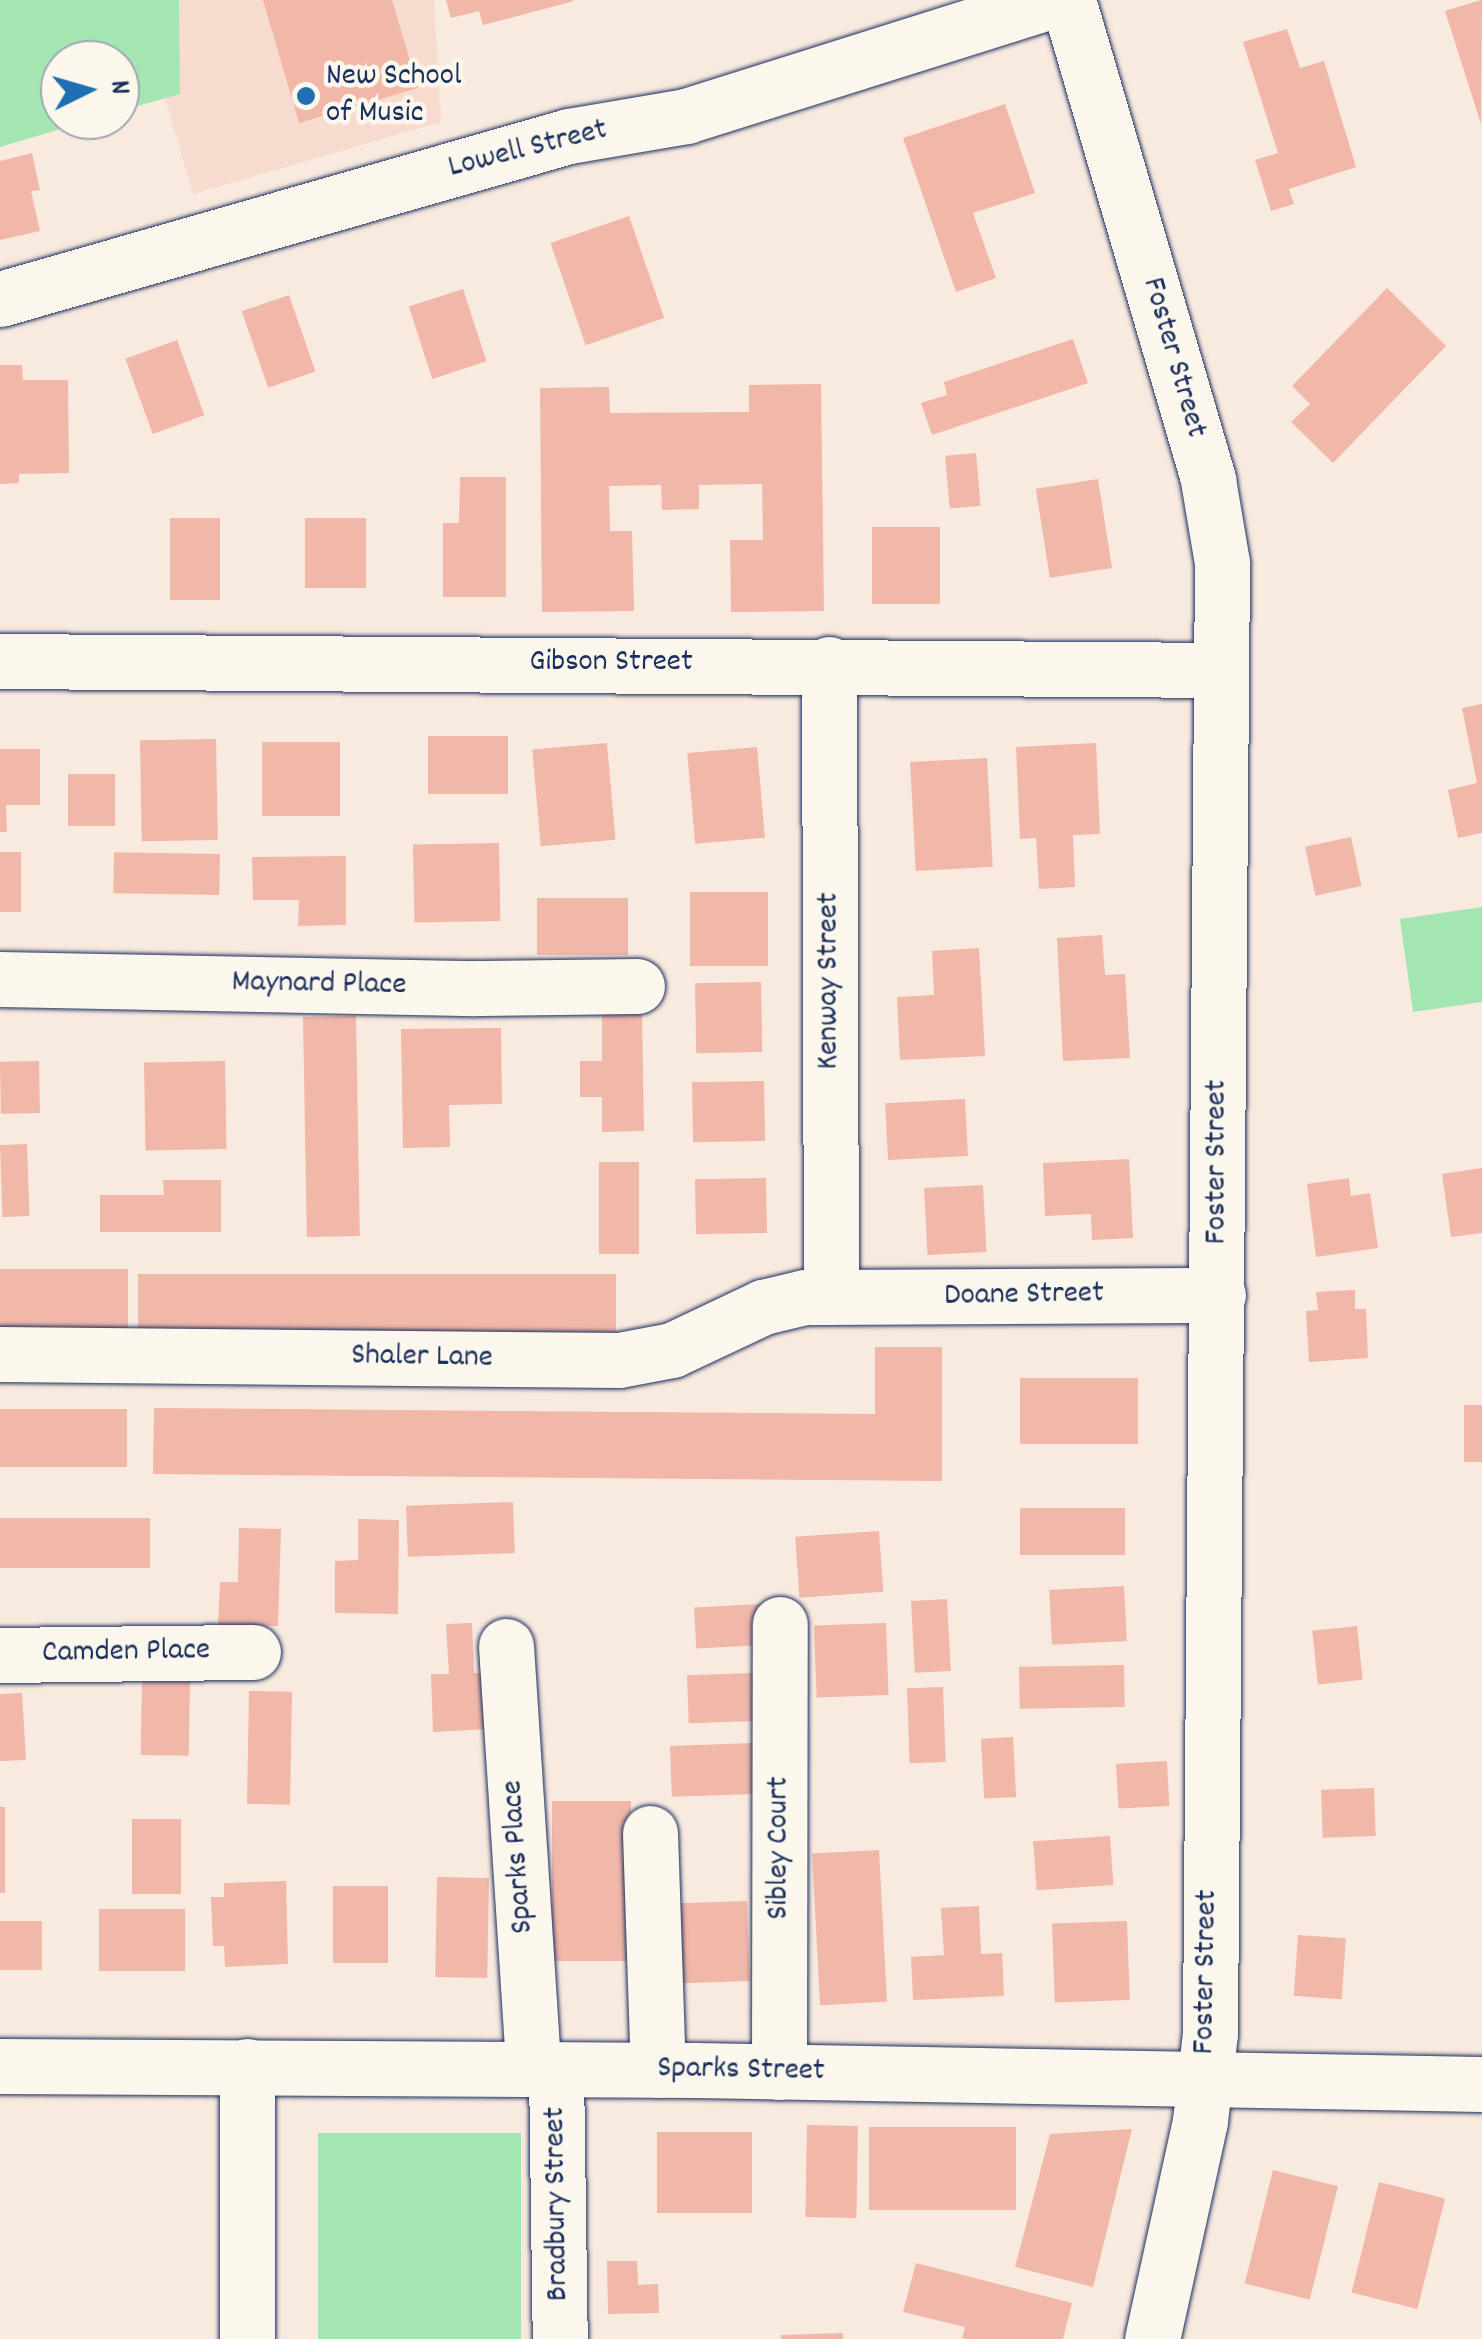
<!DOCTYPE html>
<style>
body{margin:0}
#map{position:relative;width:1482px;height:2339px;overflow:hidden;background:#f9eadf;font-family:Dekko,sans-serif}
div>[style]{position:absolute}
.built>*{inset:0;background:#f7dbcf}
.green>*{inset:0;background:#a3e6b1;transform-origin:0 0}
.building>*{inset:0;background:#f1b7a9;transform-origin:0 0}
.roads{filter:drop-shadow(0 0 2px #1b2f5e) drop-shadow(0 0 2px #1b2f5e)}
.minor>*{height:55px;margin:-27.5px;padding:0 27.5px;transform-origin:27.5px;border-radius:27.5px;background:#fbf7ec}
.dots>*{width:28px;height:28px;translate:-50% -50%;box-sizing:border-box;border:5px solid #fbf7ec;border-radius:50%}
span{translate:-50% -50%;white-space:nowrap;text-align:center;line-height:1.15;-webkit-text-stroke:9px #fbf7ec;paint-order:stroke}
.poi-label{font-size:32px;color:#1b2f5e}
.left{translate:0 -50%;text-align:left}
.street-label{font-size:32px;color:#1b2f5e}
.north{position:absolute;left:40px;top:40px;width:100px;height:100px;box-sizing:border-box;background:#fbf7ec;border:2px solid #a1a7b3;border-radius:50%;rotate:85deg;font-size:28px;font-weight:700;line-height:40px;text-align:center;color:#1b2f5e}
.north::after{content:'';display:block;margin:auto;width:35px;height:45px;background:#1f6fb2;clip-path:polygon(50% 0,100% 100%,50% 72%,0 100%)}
</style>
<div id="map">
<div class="built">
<i style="clip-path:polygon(179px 0,434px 0,441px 122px,193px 194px,165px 98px,180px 94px)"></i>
</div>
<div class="green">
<i style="clip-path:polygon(0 0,179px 0,180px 94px,120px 111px,120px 60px,60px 60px,60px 120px,91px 120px,0 147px)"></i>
<i style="clip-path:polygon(1482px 907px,1482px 1002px,1413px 1012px,1400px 919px)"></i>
<i style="left:521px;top:2133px;width:206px;height:203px;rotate:90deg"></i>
</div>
<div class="building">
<i style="clip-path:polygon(263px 0,392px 0,418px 88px,299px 123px)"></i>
<i style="clip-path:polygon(446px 0,573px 0,574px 1px,483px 25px,479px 11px,451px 18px)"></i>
<i style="clip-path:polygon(1481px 0,1482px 0,1481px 124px,1445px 11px)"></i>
<i style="clip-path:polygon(1287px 29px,1300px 68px,1324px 61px,1356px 167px,1289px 189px,1294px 204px,1271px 211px,1255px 160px,1278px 153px,1243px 42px)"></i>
<i style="clip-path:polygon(1005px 104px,1035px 193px,973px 213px,996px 278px,956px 292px,903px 138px)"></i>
<i style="clip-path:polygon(32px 153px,40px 190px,31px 191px,40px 231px,0 240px,0 161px)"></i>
<i style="left:629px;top:216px;width:108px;height:83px;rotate:71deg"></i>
<i style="clip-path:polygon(1387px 288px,1446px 346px,1333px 463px,1291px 422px,1310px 404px,1292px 386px)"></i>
<i style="left:463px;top:289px;width:76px;height:57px;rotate:72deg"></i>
<i style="left:289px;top:295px;width:81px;height:50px;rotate:71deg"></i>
<i style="clip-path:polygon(1073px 339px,1088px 383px,932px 435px,921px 403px,947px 395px,944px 382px)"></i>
<i style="left:177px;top:340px;width:80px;height:55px;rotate:70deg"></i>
<i style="clip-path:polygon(0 365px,22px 365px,23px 380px,68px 380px,69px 473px,19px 474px,19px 483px,0 484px)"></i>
<i style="clip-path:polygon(821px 384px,824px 611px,731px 612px,730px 540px,763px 540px,762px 484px,699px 485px,699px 509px,662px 510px,661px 485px,609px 486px,610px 531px,632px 531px,634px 611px,542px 612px,540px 388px,609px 387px,610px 413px,749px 412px,749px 385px)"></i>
<i style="left:976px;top:453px;width:53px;height:31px;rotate:85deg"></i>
<i style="clip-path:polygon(460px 477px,506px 477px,506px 597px,443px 597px,443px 523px,459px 523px)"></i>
<i style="left:1098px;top:479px;width:90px;height:63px;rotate:81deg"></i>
<i style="left:170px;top:518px;width:50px;height:82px"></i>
<i style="left:305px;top:518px;width:61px;height:70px"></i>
<i style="left:872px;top:527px;width:68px;height:77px"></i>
<i style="clip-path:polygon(1482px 704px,1482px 833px,1458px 838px,1448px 790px,1477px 783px,1462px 708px)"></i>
<i style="left:428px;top:736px;width:80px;height:58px"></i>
<i style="left:216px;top:739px;width:101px;height:76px;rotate:89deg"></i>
<i style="left:262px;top:742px;width:78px;height:74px"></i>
<i style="left:607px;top:743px;width:97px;height:75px;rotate:85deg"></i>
<i style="clip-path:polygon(1096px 743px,1100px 834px,1073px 835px,1075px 887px,1039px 889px,1036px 838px,1020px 839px,1016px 747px)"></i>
<i style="left:757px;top:747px;width:91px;height:70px;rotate:85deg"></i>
<i style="clip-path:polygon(0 749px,40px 749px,40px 805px,6px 805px,7px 832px,0 832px)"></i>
<i style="left:987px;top:758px;width:109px;height:77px;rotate:87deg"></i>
<i style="left:115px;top:774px;width:52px;height:47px;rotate:90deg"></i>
<i style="left:1351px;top:837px;width:50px;height:47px;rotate:78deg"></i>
<i style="left:499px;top:843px;width:78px;height:86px;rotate:89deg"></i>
<i style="left:0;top:852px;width:21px;height:60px"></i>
<i style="left:220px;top:854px;width:41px;height:106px;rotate:91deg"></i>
<i style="clip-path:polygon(346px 856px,346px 925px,298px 926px,299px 900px,253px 900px,252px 857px)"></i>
<i style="left:768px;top:892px;width:74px;height:78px;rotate:90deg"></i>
<i style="left:628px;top:898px;width:57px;height:91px;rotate:90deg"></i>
<i style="clip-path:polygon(1102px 935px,1105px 975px,1125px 974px,1130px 1058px,1063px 1061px,1057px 938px)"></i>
<i style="clip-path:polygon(979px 948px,985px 1056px,900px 1060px,897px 997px,934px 995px,932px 951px)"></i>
<i style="left:761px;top:982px;width:70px;height:66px;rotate:89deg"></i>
<i style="clip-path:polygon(602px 1012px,642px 1012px,644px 1131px,602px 1132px,602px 1097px,580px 1097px,580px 1061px,602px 1061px)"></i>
<i style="left:356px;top:1016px;width:220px;height:53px;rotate:89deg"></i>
<i style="clip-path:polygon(501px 1028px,502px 1104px,449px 1105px,450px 1147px,403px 1148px,401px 1029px)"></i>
<i style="left:39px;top:1061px;width:52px;height:39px;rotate:89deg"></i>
<i style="left:225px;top:1061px;width:88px;height:81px;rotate:89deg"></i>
<i style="left:764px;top:1081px;width:60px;height:72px;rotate:89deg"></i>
<i style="left:965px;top:1099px;width:57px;height:80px;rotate:87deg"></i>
<i style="left:27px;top:1144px;width:72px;height:27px;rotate:88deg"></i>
<i style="clip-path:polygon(1129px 1159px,1133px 1238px,1092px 1240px,1091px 1214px,1045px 1216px,1043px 1163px)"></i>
<i style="left:639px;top:1162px;width:92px;height:40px;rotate:90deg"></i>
<i style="clip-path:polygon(1482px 1168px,1482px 1233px,1451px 1237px,1442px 1174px)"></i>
<i style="left:766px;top:1178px;width:55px;height:71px;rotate:89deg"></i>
<i style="clip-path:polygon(1349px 1178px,1351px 1196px,1370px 1193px,1378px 1248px,1316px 1257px,1307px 1184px)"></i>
<i style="clip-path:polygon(163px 1180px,221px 1180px,221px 1232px,100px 1232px,100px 1195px,164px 1195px)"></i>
<i style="left:983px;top:1185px;width:67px;height:59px;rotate:87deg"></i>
<i style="left:128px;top:1269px;width:59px;height:128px;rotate:90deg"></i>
<i style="left:138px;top:1274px;width:478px;height:58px"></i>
<i style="clip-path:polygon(1355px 1290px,1355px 1309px,1366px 1309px,1368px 1358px,1309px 1362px,1306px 1311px,1318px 1310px,1316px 1292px)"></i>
<i style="clip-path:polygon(875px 1347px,942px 1347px,942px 1481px,153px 1474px,154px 1408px,875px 1414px)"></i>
<i style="left:1020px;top:1378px;width:118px;height:66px"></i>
<i style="left:1464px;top:1405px;width:18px;height:57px"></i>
<i style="left:127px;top:1409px;width:58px;height:127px;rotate:90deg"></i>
<i style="left:513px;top:1502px;width:51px;height:107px;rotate:88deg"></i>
<i style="left:1020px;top:1508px;width:105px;height:47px"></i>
<i style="left:0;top:1518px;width:150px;height:50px"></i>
<i style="clip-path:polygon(358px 1519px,399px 1520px,398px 1614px,335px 1613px,335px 1561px,358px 1560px)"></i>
<i style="clip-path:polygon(239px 1528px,281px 1529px,278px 1626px,218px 1625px,220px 1582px,238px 1582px)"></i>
<i style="left:879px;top:1531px;width:61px;height:84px;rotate:86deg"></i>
<i style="left:1124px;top:1586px;width:55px;height:75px;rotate:87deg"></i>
<i style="left:947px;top:1599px;width:72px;height:36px;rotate:87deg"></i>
<i style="left:762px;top:1604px;width:41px;height:68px;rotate:87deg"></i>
<i style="clip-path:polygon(472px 1623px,474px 1673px,487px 1673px,489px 1729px,433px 1732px,431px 1674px,449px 1674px,446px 1624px)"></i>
<i style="left:886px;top:1623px;width:72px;height:72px;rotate:88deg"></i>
<i style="left:1357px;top:1626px;width:54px;height:45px;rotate:84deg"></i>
<i style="left:1124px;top:1665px;width:42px;height:105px;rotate:89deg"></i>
<i style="left:753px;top:1673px;width:48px;height:66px;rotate:88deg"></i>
<i style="left:142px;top:1680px;width:48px;height:75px;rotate:1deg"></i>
<i style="left:943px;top:1687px;width:75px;height:36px;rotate:88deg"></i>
<i style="left:249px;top:1691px;width:43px;height:113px;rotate:1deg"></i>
<i style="clip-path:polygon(22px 1693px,26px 1760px,0 1761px,0 1694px)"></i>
<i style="left:1013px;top:1737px;width:60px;height:32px;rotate:87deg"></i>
<i style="left:753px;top:1743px;width:51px;height:83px;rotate:88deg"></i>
<i style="left:1167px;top:1761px;width:45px;height:51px;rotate:87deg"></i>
<i style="left:1374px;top:1788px;width:48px;height:53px;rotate:88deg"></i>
<i style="left:552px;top:1801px;width:79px;height:160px"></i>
<i style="left:0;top:1807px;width:5px;height:86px"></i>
<i style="left:132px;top:1819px;width:49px;height:75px"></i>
<i style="left:1110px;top:1836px;width:49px;height:77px;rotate:86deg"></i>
<i style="left:879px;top:1850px;width:152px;height:67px;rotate:87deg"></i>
<i style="left:437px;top:1877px;width:52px;height:100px;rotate:1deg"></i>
<i style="clip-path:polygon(286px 1881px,288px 1964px,225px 1967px,224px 1946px,213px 1946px,211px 1897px,224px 1897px,224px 1883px)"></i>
<i style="left:333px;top:1886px;width:55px;height:77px"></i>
<i style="left:747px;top:1901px;width:80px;height:68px;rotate:88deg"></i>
<i style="clip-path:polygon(979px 1906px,981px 1954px,1002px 1953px,1004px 1996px,913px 2000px,911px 1957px,944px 1955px,941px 1908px)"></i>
<i style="left:185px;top:1909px;width:62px;height:86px;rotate:90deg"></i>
<i style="left:0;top:1921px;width:42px;height:49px"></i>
<i style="left:1127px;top:1921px;width:79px;height:75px;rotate:88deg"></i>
<i style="left:1298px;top:1935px;width:48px;height:61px;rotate:4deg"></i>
<i style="left:807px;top:2125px;width:51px;height:92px;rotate:1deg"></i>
<i style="left:869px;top:2127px;width:147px;height:83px"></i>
<i style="clip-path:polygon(1132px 2129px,1093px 2287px,1015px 2267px,1050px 2134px)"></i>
<i style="left:657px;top:2132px;width:95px;height:81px"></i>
<i style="left:1273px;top:2170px;width:67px;height:117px;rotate:14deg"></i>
<i style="left:1379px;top:2182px;width:68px;height:114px;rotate:14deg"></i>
<i style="clip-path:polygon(607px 2261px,637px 2261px,638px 2285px,658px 2284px,659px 2313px,608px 2314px)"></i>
<i style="clip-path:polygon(916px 2263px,1072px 2303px,1063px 2339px,966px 2339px,962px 2338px,965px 2327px,903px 2312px)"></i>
<i style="clip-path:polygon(843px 2333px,843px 2339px,781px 2339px,781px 2335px)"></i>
</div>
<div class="roads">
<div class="minor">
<i style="left:1068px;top:0;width:500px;rotate:73.7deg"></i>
<i style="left:1208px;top:480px;width:84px;rotate:80.4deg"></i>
<i style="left:1222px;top:563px;width:1470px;rotate:90.47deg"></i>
<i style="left:1210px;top:2033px;width:89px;rotate:96.5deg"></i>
<i style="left:1200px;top:2121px;width:223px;rotate:102.4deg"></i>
<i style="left:0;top:299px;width:592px;rotate:-15.99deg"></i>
<i style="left:569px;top:136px;width:119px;rotate:-9.7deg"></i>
<i style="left:686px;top:116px;width:386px;rotate:-17.5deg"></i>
<i style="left:0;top:661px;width:1221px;rotate:0.42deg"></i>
<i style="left:829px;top:664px;width:633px;rotate:89.82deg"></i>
<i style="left:0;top:979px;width:476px;rotate:1.1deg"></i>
<i style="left:476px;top:988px;width:161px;rotate:-0.7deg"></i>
<i style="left:0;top:1354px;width:619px;rotate:0.56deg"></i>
<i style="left:619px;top:1360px;width:54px;rotate:-10.7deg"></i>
<i style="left:672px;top:1350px;width:101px;rotate:-25.3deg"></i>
<i style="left:763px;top:1307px;width:43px;rotate:-13.4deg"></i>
<i style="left:805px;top:1297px;width:413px;rotate:-0.3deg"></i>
<i style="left:506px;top:1646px;width:424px;rotate:86.3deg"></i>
<i style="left:0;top:1655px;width:253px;rotate:-0.7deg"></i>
<i style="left:650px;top:1833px;width:237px;rotate:88.1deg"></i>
<i style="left:0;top:2066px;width:696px;rotate:0.33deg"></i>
<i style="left:696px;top:2070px;width:786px;rotate:1.02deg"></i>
<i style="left:556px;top:2069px;width:270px;rotate:89.2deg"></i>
<i style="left:779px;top:2072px;width:448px;rotate:-89.9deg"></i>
<i style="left:247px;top:2339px;width:273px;rotate:-90deg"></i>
</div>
</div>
<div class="dots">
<i style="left:306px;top:96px;background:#1f6fb2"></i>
</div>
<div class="poi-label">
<span class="left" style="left:326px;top:96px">New School<br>of Music</span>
</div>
<div class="street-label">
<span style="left:528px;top:150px;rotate:-14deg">Lowell Street</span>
<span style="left:1173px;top:358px;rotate:74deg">Foster Street</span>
<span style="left:611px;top:663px">Gibson Street</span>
<span style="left:830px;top:981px;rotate:-90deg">Kenway Street</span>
<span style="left:319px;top:985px;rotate:1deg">Maynard Place</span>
<span style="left:1218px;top:1162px;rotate:-90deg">Foster Street</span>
<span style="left:1024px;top:1296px;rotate:-1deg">Doane Street</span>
<span style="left:422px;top:1358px;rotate:1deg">Shaler Lane</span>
<span style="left:126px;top:1653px;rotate:-1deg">Camden Place</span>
<span style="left:780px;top:1848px;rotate:-90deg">Sibley Court</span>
<span style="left:519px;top:1857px;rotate:-94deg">Sparks Place</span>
<span style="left:1207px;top:1972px;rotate:-89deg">Foster Street</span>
<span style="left:741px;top:2071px;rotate:1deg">Sparks Street</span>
<span style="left:558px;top:2204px;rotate:-91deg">Bradbury Street</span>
</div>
<div class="north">N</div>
</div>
